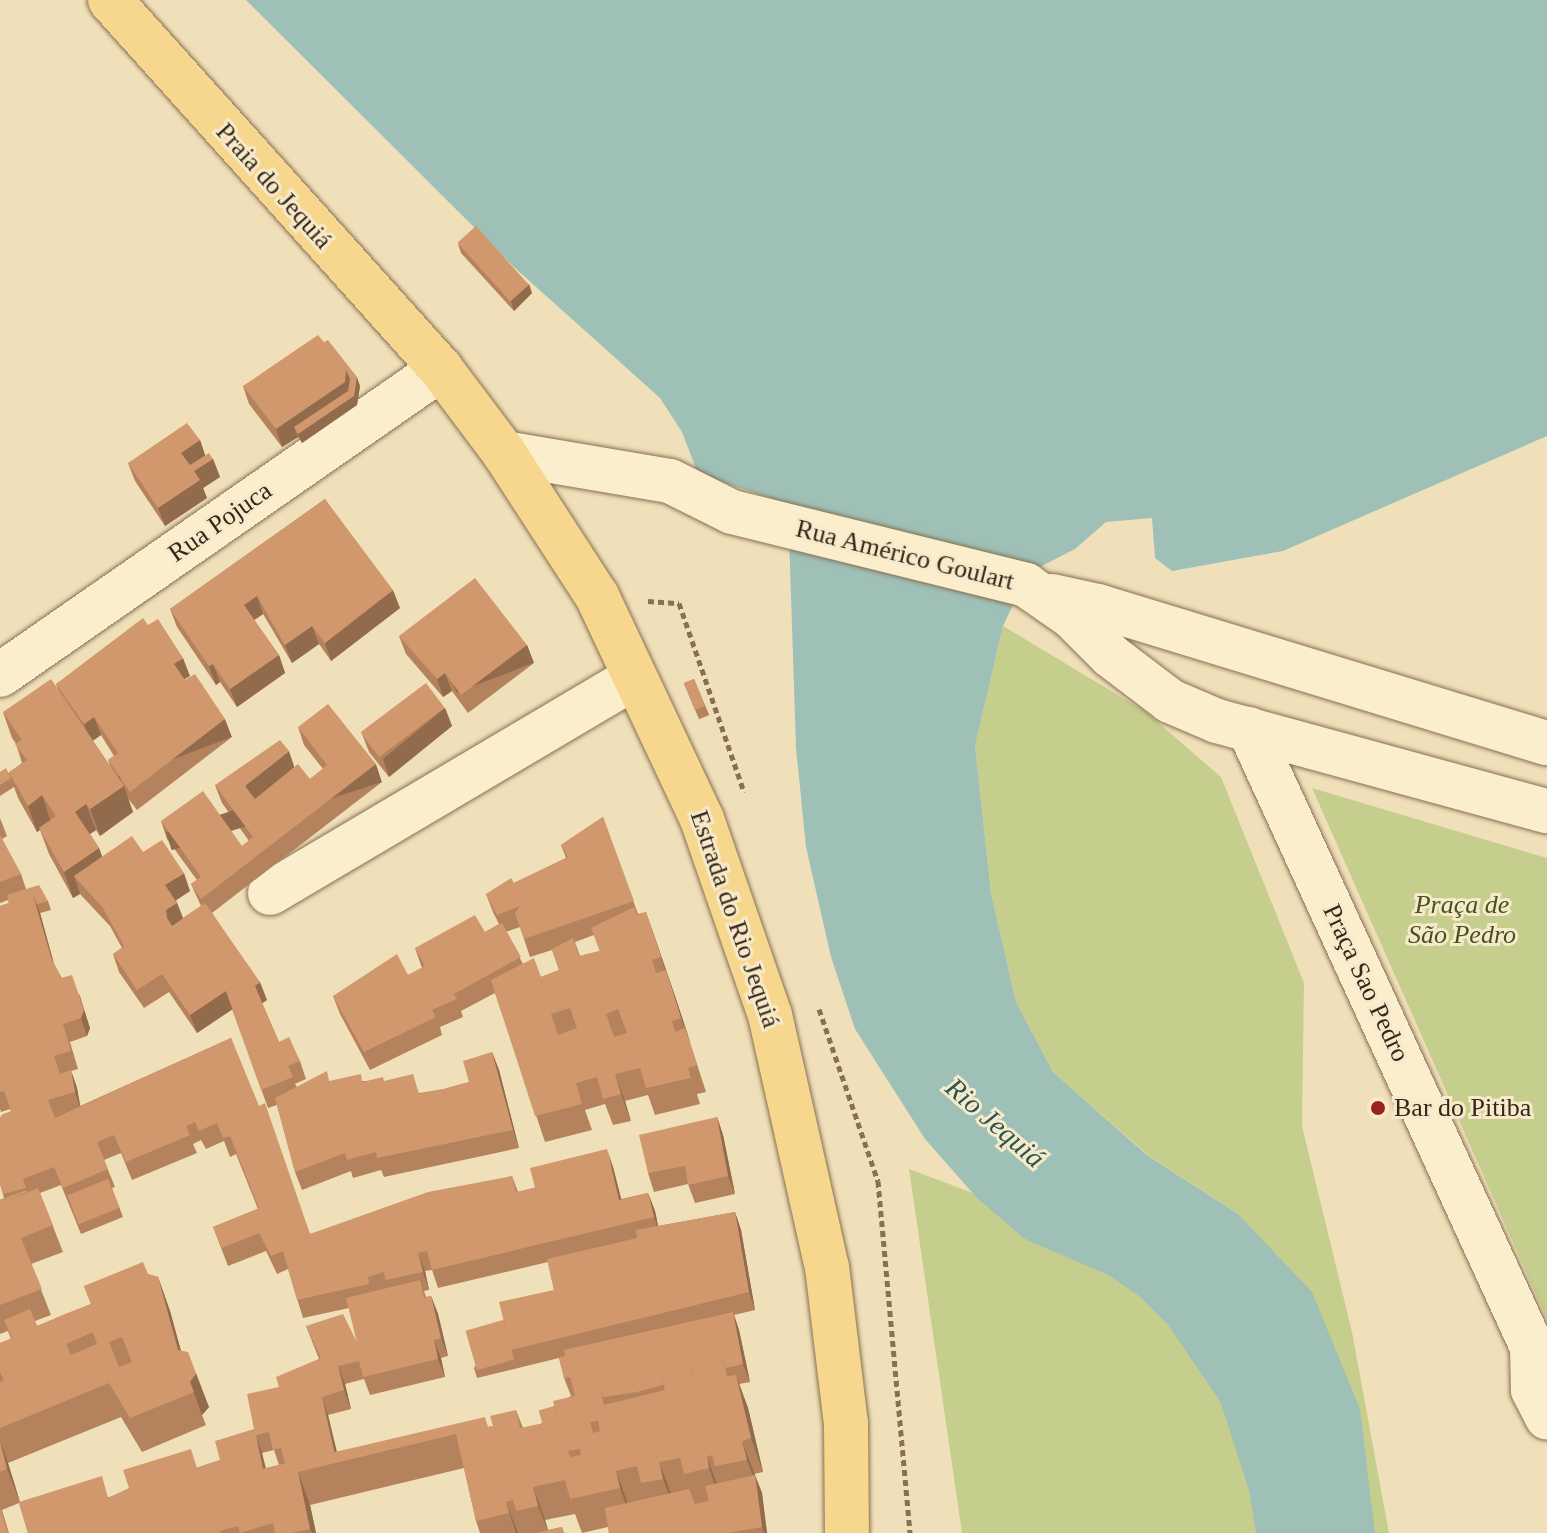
<!DOCTYPE html>
<meta charset="utf-8">
<style>
body{margin:0}
#map{position:relative;width:1547px;height:1533px;overflow:hidden;background:#f0e0ba;font-family:Georgia,serif}
div>[style]{position:absolute}
.green>*{inset:0;background:#c6ce8e}
.water>*{inset:0;background:#9fc0b7}
.path>*{height:5px;margin-top:-2.5px;transform-origin:0;background:repeating-linear-gradient(90deg,#877053 0 6px,transparent 0 10px)}
.roads{filter:drop-shadow(0 0 2px #877053) drop-shadow(0 0 2px #877053)}
.minor>*{height:44px;margin:-22px;padding:0 22px;transform-origin:22px;border-radius:22px;background:#fbeecd}
.major>*{height:44px;margin:-22px;padding:0 22px;transform-origin:22px;border-radius:22px;background:#f7d78d}
.wall>*{inset:0;background:#b4835e;transform-origin:0 0}
.shaded-wall>*{inset:0;background:#926a4c;transform-origin:0 0}
.building>*{inset:0;background:#d1986d;transform-origin:0 0}
.dots>*{width:22px;height:22px;translate:-50% -50%;box-sizing:border-box;border:4px solid #f7eaca;border-radius:50%}
span{translate:-50% -50%;white-space:nowrap;text-align:center;line-height:1.15;-webkit-text-stroke:6px #f7eaca;paint-order:stroke}
.street-label{font-size:26px;color:#35271a}
.park-label{font-size:26px;color:#45531f;font-style:italic}
.poi-label{font-size:26px;color:#35271a}
.left{translate:0 -50%;text-align:left}
.water-label{font-size:28px;color:#285654;font-style:italic}
</style>
<div id="map">
<div class="green">
<i style="clip-path:polygon(1003px 626px,1146px 712px,1221px 777px,1304px 983px,1302px 1126px,1352px 1332px,1389px 1533px,1366px 1533px,1238px 1214px,1148px 1155px,1053px 1072px,1016px 1002px,991px 893px,975px 746px)"></i>
<i style="clip-path:polygon(1312px 788px,1547px 858px,1547px 1319px)"></i>
<i style="clip-path:polygon(909px 1169px,1035px 1216px,1188px 1309px,1282px 1533px,962px 1533px)"></i>
</div>
<div class="water">
<i style="clip-path:polygon(246px 0,1547px 0,1547px 436px,1283px 551px,1172px 571px,1155px 558px,1152px 518px,1106px 522px,1075px 549px,1028px 573px,1003px 626px,975px 746px,991px 893px,1016px 1002px,1053px 1072px,1147px 1155px,1238px 1214px,1312px 1292px,1360px 1409px,1375px 1533px,1256px 1533px,1249px 1490px,1220px 1401px,1168px 1325px,1139px 1296px,1108px 1275px,1025px 1239px,977px 1198px,925px 1139px,855px 1029px,831px 957px,806px 847px,796px 748px,788px 504px,698px 474px,682px 432px,660px 398px,515px 268px)"></i>
</div>
<div class="path">
<i style="left:648px;top:601px;width:31px;rotate:4deg"></i>
<i style="left:679px;top:603px;width:200px;rotate:71deg"></i>
<i style="left:819px;top:1009px;width:182px;rotate:71.1deg"></i>
<i style="left:878px;top:1181px;width:353px;rotate:84.8deg"></i>
</div>
<div class="roads">
<div class="minor">
<i style="left:504px;top:453px;width:168px;rotate:9.6deg"></i>
<i style="left:670px;top:481px;width:69px;rotate:26.6deg"></i>
<i style="left:732px;top:512px;width:303px;rotate:13.9deg"></i>
<i style="left:1026px;top:585px;width:56px;rotate:34.8deg"></i>
<i style="left:1072px;top:617px;width:55px;rotate:45deg"></i>
<i style="left:1111px;top:656px;width:74px;rotate:37.3deg"></i>
<i style="left:1170px;top:701px;width:51px;rotate:23.1deg"></i>
<i style="left:1217px;top:721px;width:342px;rotate:15.3deg"></i>
<i style="left:1052px;top:596px;width:47px;rotate:12.3deg"></i>
<i style="left:1098px;top:606px;width:469px;rotate:17deg"></i>
<i style="left:0;top:675px;width:537px;rotate:-34.76deg"></i>
<i style="left:1249px;top:729px;width:680px;rotate:65.4deg"></i>
<i style="left:1532px;top:1347px;width:24px;rotate:52deg"></i>
<i style="left:270px;top:893px;width:423px;rotate:-30.6deg"></i>
<i style="left:1532px;top:1347px;width:43px;rotate:88.7deg"></i>
<i style="left:1533px;top:1390px;width:31px;rotate:63deg"></i>
</div>
<div class="major">
<i style="left:110px;top:0;width:496px;rotate:48.1deg"></i>
<i style="left:441px;top:369px;width:105px;rotate:53.1deg"></i>
<i style="left:504px;top:453px;width:171px;rotate:57deg"></i>
<i style="left:597px;top:596px;width:246px;rotate:64.8deg"></i>
<i style="left:702px;top:819px;width:207px;rotate:70.9deg"></i>
<i style="left:770px;top:1015px;width:258px;rotate:77.3deg"></i>
<i style="left:827px;top:1267px;width:157px;rotate:83.1deg"></i>
<i style="left:846px;top:1423px;width:110px;rotate:89.5deg"></i>
</div>
</div>
<div class="wall">
<i style="clip-path:polygon(458px 244px,532px 293px,514px 311px,461px 253px)"></i>
<i style="clip-path:polygon(324px 342px,360px 386px,357px 405px,302px 443px,298px 437px,282px 447px,249px 404px,243px 386px)"></i>
<i style="clip-path:polygon(200px 440px,205px 455px,213px 459px,220px 477px,203px 488px,207px 498px,165px 526px,135px 481px,128px 463px)"></i>
<i style="clip-path:polygon(325px 499px,400px 608px,331px 661px,319px 644px,292px 663px,263px 614px,254px 620px,279px 655px,285px 673px,237px 707px,220px 682px,216px 685px,177px 627px,170px 609px)"></i>
<i style="clip-path:polygon(evenodd,148px 625px,190px 676px,184px 679px,232px 737px,137px 810px,127px 797px,133px 812px,100px 836px,96px 830px,90px 834px,99px 848px,102px 857px,143px 852px,190px 891px,176px 900px,183px 918px,201px 906px,191px 884px,197px 880px,167px 839px,161px 821px,242px 846px,249px 841px,222px 803px,215px 785px,295px 767px,310px 779px,323px 769px,304px 745px,298px 727px,382px 782px,212px 913px,267px 1000px,262px 1003px,279px 1042px,300px 1061px,306px 1079px,295px 1084px,297px 1087px,330px 1081px,385px 1081px,420px 1093px,444px 1089px,469px 1082px,492px 1052px,499px 1070px,519px 1148px,384px 1177px,381px 1170px,353px 1178px,351px 1171px,302px 1190px,295px 1172px,277px 1105px,268px 1108px,232px 1009px,197px 1033px,169px 992px,144px 1008px,119px 972px,113px 954px,122px 948px,110px 926px,80px 894px,73px 898px,49px 854px,40px 830px,37px 832px,18px 798px,14px 787px,0 796px,0 772px,9px 773px,22px 763px,16px 744px,12px 738px,3px 712px,59px 692px,56px 684px,148px 625px,101px 735px,114px 756px,108px 760px,111px 768px,93px 741px,101px 735px)"></i>
<i style="clip-path:polygon(399px 636px,527px 645px,534px 663px,468px 713px,452px 691px,443px 697px,406px 654px)"></i>
<i style="left:694px;top:679px;width:39px;height:11px;rotate:67deg"></i>
<i style="clip-path:polygon(445px 708px,452px 726px,389px 777px,369px 752px,362px 734px)"></i>
<i style="clip-path:polygon(evenodd,603px 817px,638px 914px,646px 912px,675px 996px,706px 1092px,697px 1094px,700px 1104px,655px 1115px,648px 1095px,625px 1101px,631px 1121px,613px 1125px,605px 1104px,585px 1110px,592px 1130px,545px 1142px,495px 993px,461px 1011px,463px 1017px,440px 1027px,442px 1035px,370px 1070px,340px 1014px,333px 996px,408px 975px,422px 968px,415px 948px,485px 932px,499px 924px,493px 912px,486px 894px,514px 883px,566px 858px,561px 845px,603px 817px,520px 927px,530px 957px,552px 950px,559px 970px,541px 977px,523px 964px,506px 932px,520px 927px,603px 817px,594px 935px,600px 951px,580px 956px,575px 942px,594px 935px)"></i>
<i style="clip-path:polygon(evenodd,0 818px,7px 836px,2px 839px,21px 874px,26px 889px,48px 901px,51px 910px,40px 913px,54px 964px,90px 1028px,87px 1036px,70px 1042px,78px 1069px,71px 1071px,77px 1088px,80px 1106px,231px 1038px,310px 1234px,512px 1176px,518px 1192px,613px 1167px,621px 1199px,648px 1193px,655px 1211px,658px 1226px,735px 1212px,741px 1230px,755px 1310px,734px 1315px,739px 1330px,750px 1382px,739px 1384px,748px 1408px,763px 1472px,754px 1474px,762px 1493px,767px 1533px,609px 1533px,608px 1527px,582px 1533px,575px 1514px,545px 1520px,548px 1530px,562px 1527px,564px 1533px,480px 1533px,476px 1521px,464px 1468px,310px 1505px,316px 1533px,28px 1533px,19px 1503px,2px 1510px,9px 1533px,0 1533px,0 1343px,11px 1339px,8px 1331px,0 1334px,0 1200px,4px 1198px,0 1184px,11px 1111px,10px 1109px,1px 1112px,0 1109px,0 906px,9px 903px,8px 900px,0 903px,0 818px,201px 1140px,206px 1149px,224px 1141px,230px 1157px,236px 1154px,258px 1209px,213px 1227px,228px 1266px,266px 1251px,277px 1274px,288px 1269px,303px 1318px,349px 1308px,357px 1342px,306px 1326px,319px 1359px,279px 1387px,254px 1429px,220px 1460px,109px 1497px,20px 1502px,8px 1463px,121px 1417px,142px 1452px,206px 1425px,202px 1415px,209px 1407px,181px 1351px,170px 1311px,158px 1277px,148px 1274px,84px 1286px,91px 1304px,37px 1326px,35px 1321px,51px 1315px,31px 1264px,63px 1252px,40px 1193px,61px 1185px,81px 1234px,123px 1217px,112px 1188px,115px 1187px,104px 1160px,121px 1153px,132px 1180px,197px 1153px,193px 1144px,201px 1140px,0 818px,548px 1262px,554px 1290px,504px 1320px,474px 1368px,477px 1378px,559px 1358px,564px 1378px,571px 1396px,554px 1406px,541px 1424px,523px 1428px,516px 1410px,493px 1426px,337px 1452px,328px 1415px,351px 1409px,345px 1384px,364px 1379px,370px 1395px,445px 1377px,441px 1358px,448px 1356px,438px 1314px,431px 1296px,426px 1297px,424px 1291px,429px 1290px,425px 1271px,432px 1270px,438px 1288px,548px 1262px,0 818px,274px 1450px,279px 1465px,266px 1468px,262px 1453px,274px 1450px)"></i>
<i style="clip-path:polygon(717px 1117px,723px 1135px,735px 1194px,695px 1203px,688px 1184px,654px 1192px,648px 1173px)"></i>
</div>
<div class="shaded-wall">
<i style="clip-path:polygon(529px 284px,532px 293px,514px 311px,511px 301px)"></i>
<i style="clip-path:polygon(346px 370px,357px 377px,360px 386px,357px 405px,302px 443px,294px 427px,298px 437px,282px 447px,276px 429px)"></i>
<i style="clip-path:polygon(200px 440px,206px 458px,188px 471px,181px 453px)"></i>
<i style="clip-path:polygon(213px 459px,220px 477px,203px 488px,207px 498px,165px 526px,158px 508px,194px 471px)"></i>
<i style="clip-path:polygon(393px 590px,400px 608px,331px 661px,325px 643px)"></i>
<i style="clip-path:polygon(257px 596px,263px 614px,250px 623px,244px 605px)"></i>
<i style="clip-path:polygon(312px 626px,319px 644px,292px 663px,285px 645px)"></i>
<i style="left:527px;top:645px;width:19px;height:83px;rotate:69deg"></i>
<i style="clip-path:polygon(279px 655px,285px 673px,237px 707px,230px 689px)"></i>
<i style="clip-path:polygon(183px 658px,190px 676px,180px 682px,174px 664px)"></i>
<i style="clip-path:polygon(213px 664px,220px 682px,216px 685px,209px 666px)"></i>
<i style="clip-path:polygon(445px 673px,452px 691px,443px 697px,437px 679px)"></i>
<i style="clip-path:polygon(445px 708px,452px 726px,389px 777px,383px 759px)"></i>
<i style="clip-path:polygon(94px 717px,101px 735px,90px 742px,84px 724px)"></i>
<i style="left:225px;top:719px;width:19px;height:120px;rotate:69deg"></i>
<i style="clip-path:polygon(289px 751px,295px 769px,252px 804px,245px 786px)"></i>
<i style="left:376px;top:764px;width:19px;height:221px;rotate:72deg"></i>
<i style="clip-path:polygon(124px 786px,133px 812px,100px 836px,90px 809px)"></i>
<i style="clip-path:polygon(42px 795px,51px 822px,37px 832px,28px 806px)"></i>
<i style="clip-path:polygon(86px 804px,96px 830px,84px 838px,75px 812px)"></i>
<i style="clip-path:polygon(99px 848px,109px 875px,74px 876px,80px 894px,73px 898px,64px 872px)"></i>
<i style="clip-path:polygon(184px 873px,190px 891px,172px 903px,165px 885px)"></i>
<i style="clip-path:polygon(33px 895px,40px 913px,57px 975px,51px 957px)"></i>
<i style="clip-path:polygon(177px 903px,184px 921px,173px 936px,167px 918px,166px 910px)"></i>
<i style="clip-path:polygon(646px 912px,675px 996px,691px 1044px,681px 1018px)"></i>
<i style="clip-path:polygon(260px 982px,267px 1000px,261px 1004px,255px 986px)"></i>
<i style="clip-path:polygon(226px 991px,233px 1009px,197px 1033px,190px 1015px)"></i>
<i style="clip-path:polygon(79px 993px,90px 1028px,87px 1036px,81px 1018px)"></i>
<i style="clip-path:polygon(492px 1052px,499px 1070px,519px 1148px,513px 1130px)"></i>
<i style="clip-path:polygon(71px 1070px,77px 1088px,81px 1110px,75px 1092px)"></i>
<i style="clip-path:polygon(615px 1074px,625px 1101px,631px 1121px,621px 1094px)"></i>
<i style="clip-path:polygon(717px 1117px,723px 1135px,735px 1194px,728px 1176px)"></i>
<i style="clip-path:polygon(607px 1149px,613px 1167px,626px 1218px,619px 1200px)"></i>
<i style="clip-path:polygon(648px 1193px,655px 1211px,660px 1235px,654px 1217px)"></i>
<i style="clip-path:polygon(735px 1212px,741px 1230px,755px 1310px,749px 1292px)"></i>
<i style="clip-path:polygon(418px 1253px,425px 1271px,429px 1290px,423px 1272px)"></i>
<i style="clip-path:polygon(158px 1277px,170px 1311px,190px 1384px,178px 1350px)"></i>
<i style="clip-path:polygon(431px 1296px,438px 1314px,448px 1356px,441px 1338px)"></i>
<i style="clip-path:polygon(733px 1312px,739px 1330px,750px 1382px,743px 1364px)"></i>
<i style="clip-path:polygon(434px 1340px,441px 1358px,445px 1377px,438px 1359px)"></i>
<i style="clip-path:polygon(338px 1366px,345px 1384px,351px 1409px,344px 1390px)"></i>
<i style="clip-path:polygon(196px 1373px,209px 1407px,202px 1415px,190px 1382px)"></i>
<i style="clip-path:polygon(736px 1375px,748px 1408px,763px 1472px,751px 1438px)"></i>
<i style="clip-path:polygon(322px 1397px,328px 1415px,339px 1462px,337px 1462px)"></i>
<i style="clip-path:polygon(256px 1435px,262px 1453px,280px 1533px,275px 1522px)"></i>
<i style="clip-path:polygon(0 1440px,8px 1463px,20px 1502px,7px 1469px)"></i>
<i style="clip-path:polygon(742px 1441px,762px 1493px,767px 1533px,764px 1533px,762px 1527px,757px 1487px,747px 1460px)"></i>
<i style="clip-path:polygon(707px 1457px,719px 1490px,721px 1502px,709px 1468px)"></i>
<i style="clip-path:polygon(659px 1462px,672px 1496px,675px 1512px,663px 1479px)"></i>
<i style="clip-path:polygon(616px 1471px,628px 1504px,632px 1521px,620px 1488px)"></i>
<i style="clip-path:polygon(298px 1472px,310px 1505px,316px 1533px,312px 1533px,310px 1529px)"></i>
<i style="clip-path:polygon(533px 1487px,545px 1520px,549px 1533px,538px 1506px)"></i>
<i style="clip-path:polygon(506px 1502px,518px 1533px,516px 1533px)"></i>
</div>
<div class="building">
<i style="left:476px;top:226px;width:79px;height:25px;rotate:48deg"></i>
<i style="clip-path:polygon(318px 335px,346px 370px,345px 382px,276px 429px,243px 386px)"></i>
<i style="clip-path:polygon(328px 340px,357px 377px,354px 396px,298px 434px,294px 427px,348px 391px,350px 379px,346px 370px,324px 342px)"></i>
<i style="clip-path:polygon(187px 423px,200px 440px,181px 453px,190px 465px,209px 453px,213px 459px,194px 471px,200px 480px,158px 508px,128px 463px)"></i>
<i style="clip-path:polygon(325px 499px,393px 590px,325px 643px,312px 626px,285px 645px,257px 596px,244px 605px,279px 655px,230px 689px,213px 664px,209px 666px,170px 609px)"></i>
<i style="clip-path:polygon(475px 578px,527px 645px,461px 695px,445px 673px,437px 679px,399px 636px)"></i>
<i style="clip-path:polygon(143px 618px,148px 625px,158px 619px,183px 658px,174px 664px,185px 680px,195px 674px,225px 719px,130px 792px,108px 760px,118px 753px,94px 717px,84px 724px,56px 684px)"></i>
<i style="clip-path:polygon(51px 679px,124px 786px,90px 809px,86px 804px,75px 812px,99px 848px,64px 872px,39px 828px,56px 816px,42px 795px,28px 806px,9px 772px,27px 760px,15px 744px,22px 740px,3px 712px)"></i>
<i style="left:694px;top:679px;width:29px;height:11px;rotate:68deg"></i>
<i style="left:426px;top:683px;width:31px;height:82px;rotate:53deg"></i>
<i style="clip-path:polygon(328px 704px,376px 764px,201px 899px,191px 884px,201px 877px,161px 821px,203px 791px,242px 846px,253px 837px,215px 785px,280px 740px,289px 751px,245px 786px,255px 799px,298px 764px,310px 779px,327px 765px,298px 727px)"></i>
<i style="clip-path:polygon(6px 768px,11px 778px,0 785px,0 772px)"></i>
<i style="clip-path:polygon(603px 817px,634px 901px,524px 939px,515px 913px,520px 906px,497px 915px,486px 894px,511px 878px,514px 883px,568px 857px,561px 845px)"></i>
<i style="clip-path:polygon(0 835px,21px 874px,0 882px)"></i>
<i style="clip-path:polygon(132px 836px,143px 852px,162px 840px,184px 873px,165px 885px,177px 903px,166px 910px,167px 918px,172px 926px,205px 903px,260px 982px,255px 986px,279px 1042px,289px 1037px,300px 1061px,288px 1066px,293px 1077px,261px 1090px,226px 991px,190px 1015px,162px 974px,137px 990px,113px 954px,124px 946px,103px 908px,74px 876px)"></i>
<i style="clip-path:polygon(39px 885px,48px 901px,37px 904px,33px 895px,9px 903px,7px 895px)"></i>
<i style="clip-path:polygon(33px 895px,51px 957px,61px 978px,72px 975px,84px 1010px,81px 1018px,63px 1024px,71px 1051px,54px 1056px,60px 1074px,71px 1070px,75px 1092px,48px 1100px,55px 1118px,231px 1038px,259px 1106px,265px 1103px,310px 1234px,428px 1192px,512px 1176px,516px 1192px,535px 1188px,530px 1168px,607px 1149px,619px 1200px,648px 1193px,654px 1217px,432px 1270px,427px 1251px,418px 1253px,423px 1272px,385px 1280px,384px 1272px,368px 1277px,369px 1284px,297px 1300px,283px 1251px,271px 1256px,259px 1233px,222px 1248px,213px 1227px,259px 1208px,230px 1136px,223px 1138px,217px 1123px,199px 1131px,195px 1122px,186px 1126px,190px 1135px,126px 1162px,114px 1135px,97px 1142px,108px 1169px,63px 1188px,54px 1167px,23px 1179px,1px 1115px,11px 1111px,4px 1091px,0 1092px,0 906px)"></i>
<i style="clip-path:polygon(evenodd,634px 907px,637px 915px,646px 912px,661px 957px,652px 960px,656px 973px,666px 970px,681px 1018px,672px 1021px,675px 1032px,685px 1028px,697px 1065px,688px 1068px,691px 1078px,646px 1088px,640px 1068px,615px 1074px,621px 1094px,603px 1099px,597px 1077px,576px 1083px,582px 1104px,535px 1116px,491px 980px,534px 958px,541px 977px,559px 970px,552px 949px,573px 938px,579px 956px,600px 951px,591px 928px,634px 907px,570px 1008px,577px 1028px,558px 1035px,551px 1014px,570px 1008px,634px 907px,618px 1009px,627px 1033px,614px 1037px,606px 1014px,618px 1009px)"></i>
<i style="clip-path:polygon(475px 915px,485px 932px,502px 923px,521px 957px,454px 994px,457px 999px,432px 1010px,436px 1017px,364px 1052px,333px 996px,397px 954px,408px 975px,425px 966px,415px 948px)"></i>
<i style="clip-path:polygon(492px 1052px,513px 1130px,377px 1158px,376px 1152px,347px 1160px,345px 1153px,295px 1172px,275px 1098px,327px 1071px,329px 1081px,361px 1074px,362px 1082px,383px 1077px,384px 1081px,413px 1074px,419px 1094px,444px 1089px,469px 1082px,463px 1061px)"></i>
<i style="clip-path:polygon(2px 1116px,26px 1188px,3px 1194px,0 1184px,0 1117px)"></i>
<i style="clip-path:polygon(717px 1117px,728px 1176px,688px 1185px,685px 1166px,648px 1173px,639px 1135px)"></i>
<i style="left:108px;top:1179px;width:31px;height:44px;rotate:68deg"></i>
<i style="clip-path:polygon(38px 1188px,53px 1225px,21px 1238px,42px 1289px,0 1305px,0 1204px)"></i>
<i style="clip-path:polygon(26px 1190px,27px 1192px,0 1204px,0 1200px)"></i>
<i style="clip-path:polygon(735px 1212px,749px 1292px,511px 1350px,499px 1302px,554px 1290px,547px 1259px,637px 1238px,636px 1230px)"></i>
<i style="clip-path:polygon(evenodd,143px 1262px,148px 1274px,158px 1277px,178px 1350px,188px 1352px,196px 1373px,190px 1382px,194px 1392px,130px 1418px,109px 1383px,0 1428px,0 1382px,4px 1380px,0 1372px,0 1343px,12px 1338px,4px 1320px,30px 1309px,37px 1326px,65px 1314px,91px 1304px,84px 1286px,143px 1262px,93px 1332px,97px 1344px,71px 1355px,66px 1344px,93px 1332px,143px 1262px,122px 1337px,132px 1362px,119px 1367px,109px 1342px,122px 1337px)"></i>
<i style="clip-path:polygon(420px 1280px,424px 1298px,431px 1296px,441px 1338px,434px 1340px,438px 1359px,363px 1377px,359px 1361px,338px 1366px,344px 1390px,322px 1397px,334px 1452px,285px 1464px,281px 1448px,273px 1450px,269px 1432px,256px 1435px,273px 1523px,240px 1533px,238px 1526px,220px 1531px,221px 1533px,28px 1533px,19px 1502px,102px 1476px,108px 1498px,129px 1488px,123px 1470px,191px 1449px,197px 1468px,220px 1460px,215px 1441px,254px 1429px,247px 1394px,279px 1387px,276px 1377px,321px 1358px,306px 1326px,343px 1314px,357px 1342px,346px 1298px)"></i>
<i style="clip-path:polygon(733px 1312px,743px 1364px,726px 1368px,724px 1361px,691px 1368px,692px 1377px,687px 1369px,661px 1376px,663px 1385px,637px 1392px,603px 1397px,600px 1390px,575px 1396px,570px 1377px,564px 1378px,559px 1357px,565px 1356px,564px 1350px)"></i>
<i style="left:503px;top:1320px;width:41px;height:39px;rotate:74deg"></i>
<i style="clip-path:polygon(evenodd,724px 1361px,727px 1376px,736px 1375px,751px 1438px,742px 1441px,747px 1460px,715px 1466px,712px 1455px,707px 1457px,709px 1468px,684px 1474px,680px 1458px,659px 1462px,663px 1479px,641px 1483px,637px 1466px,616px 1471px,620px 1488px,570px 1499px,565px 1480px,533px 1487px,538px 1506px,516px 1511px,513px 1500px,506px 1502px,509px 1513px,476px 1521px,456px 1434px,298px 1472px,310px 1529px,291px 1533px,275px 1533px,262px 1469px,485px 1417px,488px 1427px,493px 1426px,490px 1416px,516px 1410px,520px 1428px,558px 1420px,553px 1401px,600px 1390px,604px 1405px,665px 1390px,661px 1376px,687px 1369px,693px 1378px,691px 1368px,724px 1361px,598px 1421px,600px 1431px,593px 1433px,590px 1422px,598px 1421px,724px 1361px,580px 1449px,581px 1455px,570px 1457px,568px 1451px,580px 1449px)"></i>
<i style="left:554px;top:1406px;width:15px;height:16px;rotate:74deg"></i>
<i style="clip-path:polygon(0 1442px,7px 1469px,0 1472px)"></i>
<i style="clip-path:polygon(755px 1475px,762px 1527px,728px 1533px,609px 1533px,605px 1508px,689px 1489px,695px 1504px,709px 1501px,705px 1486px)"></i>
<i style="clip-path:polygon(0 1508px,8px 1533px,0 1533px)"></i>
<i style="clip-path:polygon(562px 1527px,563px 1533px,536px 1533px)"></i>
</div>
<div class="dots">
<i style="left:1378px;top:1108px;background:#9a2120"></i>
</div>
<div class="street-label">
<span style="left:274px;top:186px;rotate:48deg">Praia do Jequiá</span>
<span style="left:220px;top:522px;rotate:-35deg">Rua Pojuca</span>
<span style="left:905px;top:555px;rotate:14deg">Rua Américo Goulart</span>
<span style="left:735px;top:919px;rotate:71deg">Estrada do Rio Jequiá</span>
<span style="left:1366px;top:983px;rotate:65deg">Praça Sao Pedro</span>
</div>
<div class="park-label">
<span style="left:1462px;top:920px">Praça de<br>São Pedro</span>
</div>
<div class="poi-label">
<span class="left" style="left:1394px;top:1108px">Bar do Pitiba</span>
</div>
<div class="water-label">
<span style="left:995px;top:1123px;rotate:41deg">Rio Jequiá</span>
</div>
</div>
